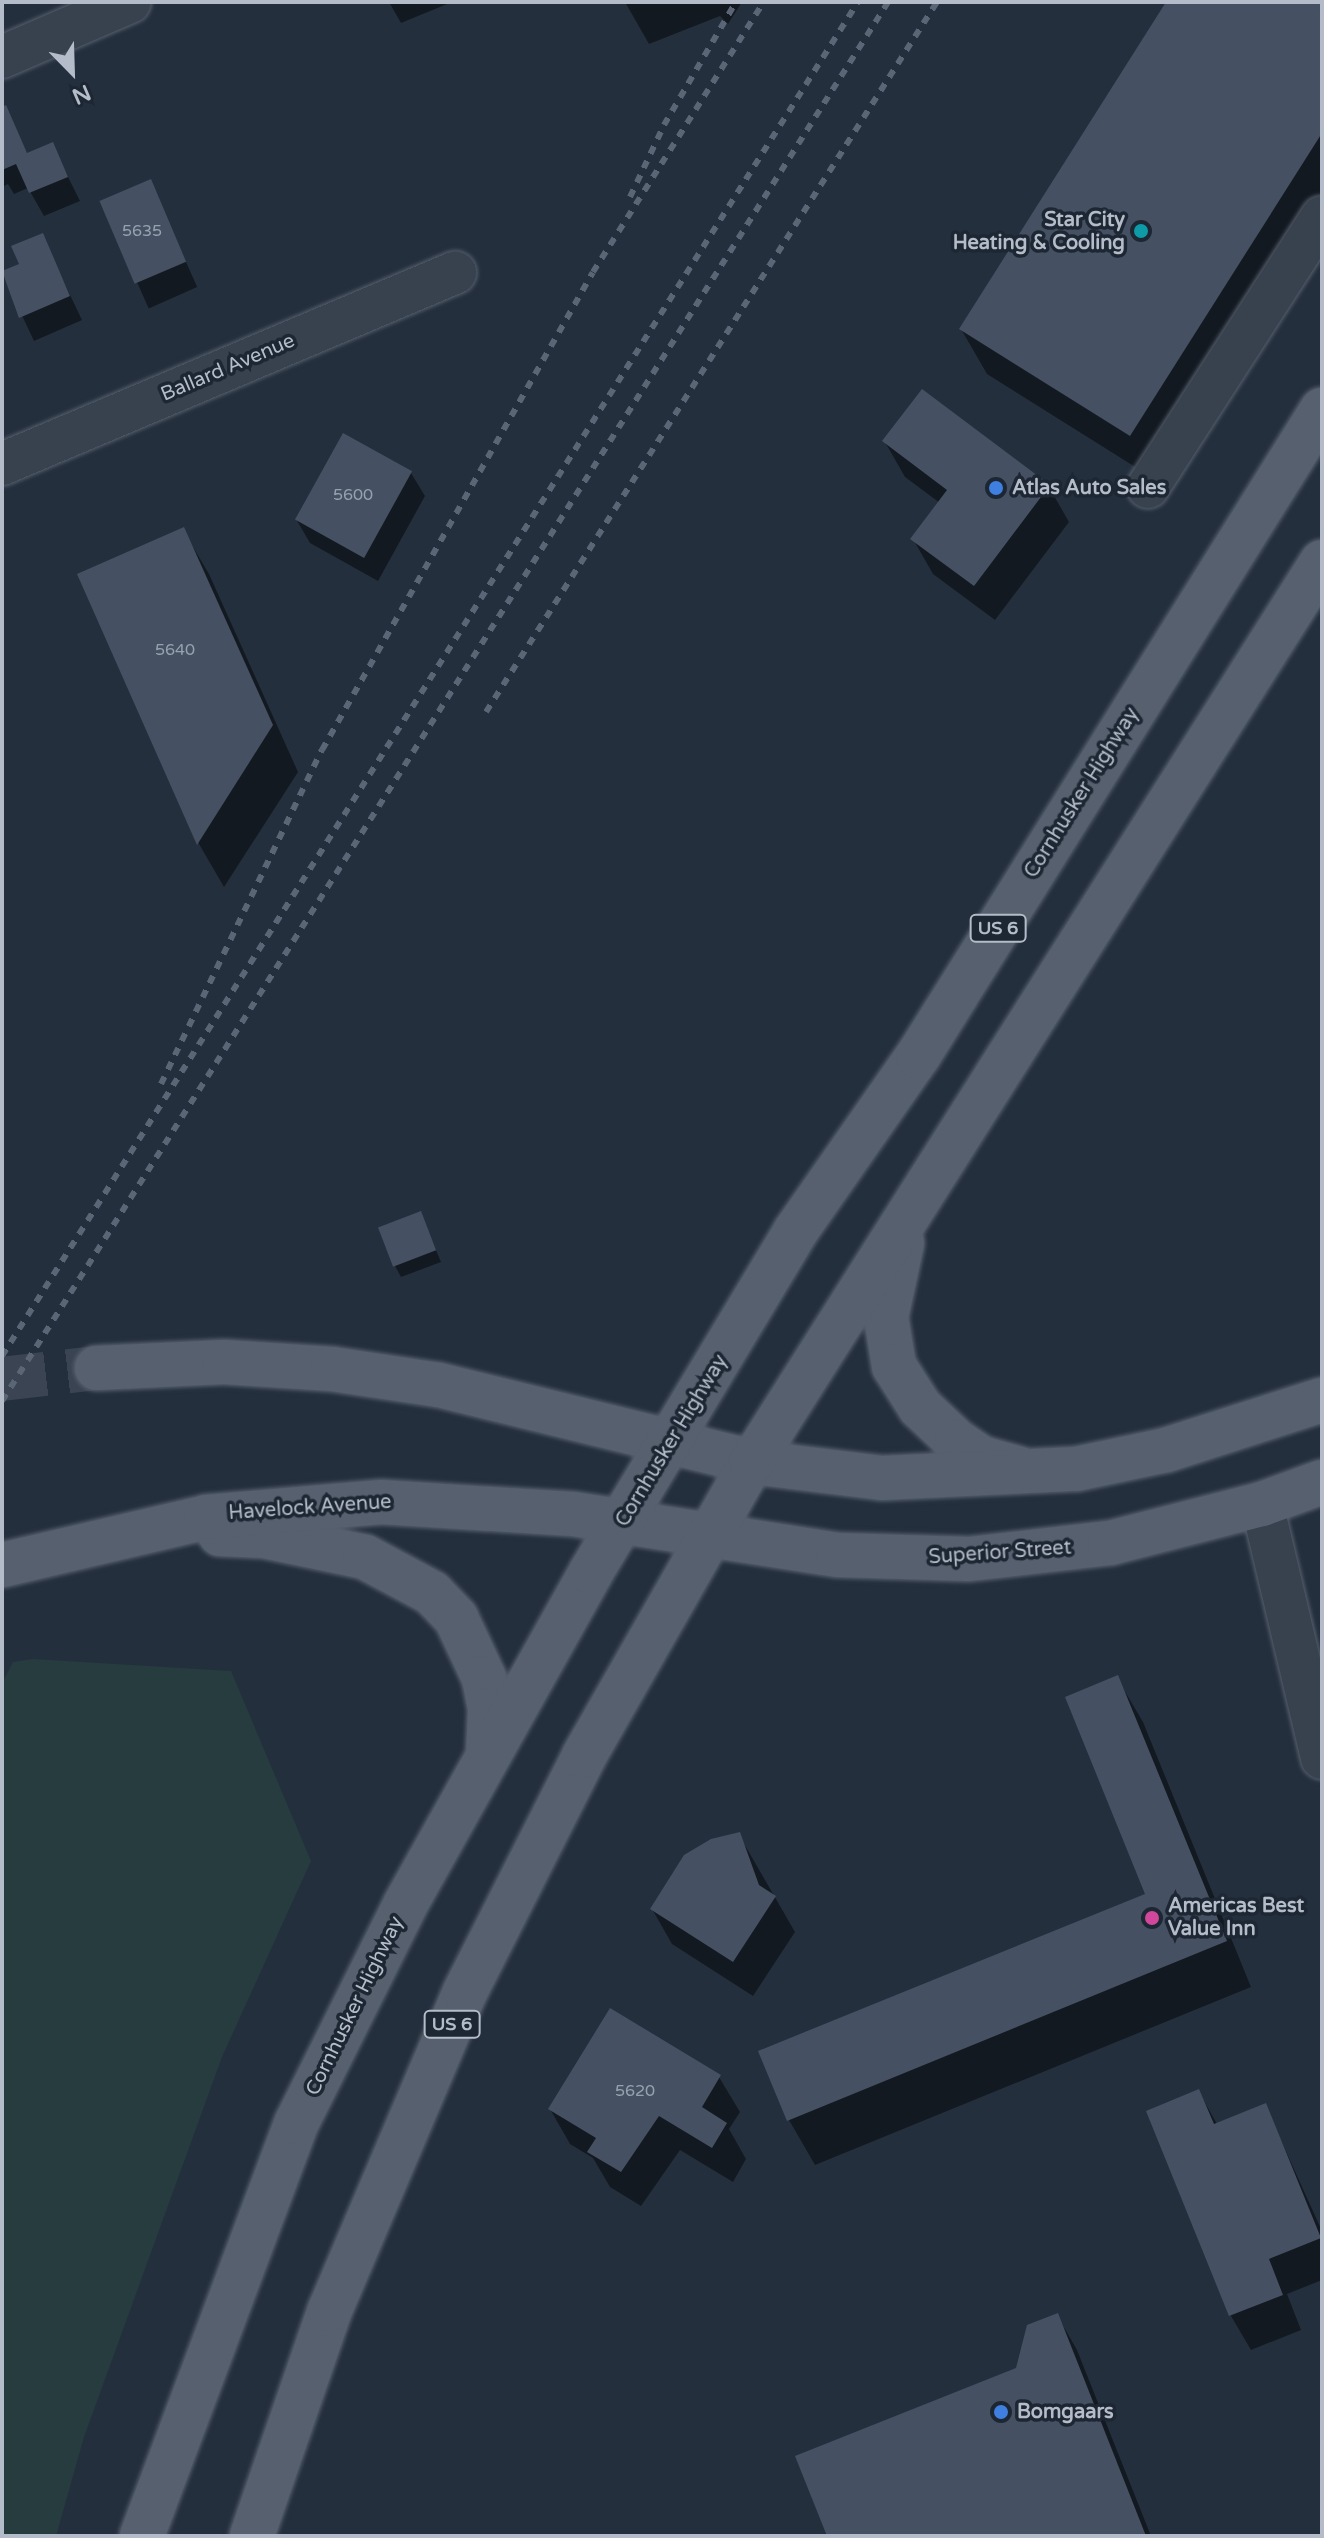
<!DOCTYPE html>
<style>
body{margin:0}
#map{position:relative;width:1324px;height:2538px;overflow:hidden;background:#242f3e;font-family:"Varela Round",sans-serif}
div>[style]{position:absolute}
.green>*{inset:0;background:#263c3f}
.shadow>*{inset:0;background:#0007;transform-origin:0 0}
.building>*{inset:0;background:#455162;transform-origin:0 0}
.major-tunnel>*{height:44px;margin-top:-22px;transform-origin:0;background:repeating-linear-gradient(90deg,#3a4453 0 44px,transparent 0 66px)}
.roads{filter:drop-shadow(0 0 2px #565f6c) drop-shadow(0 0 2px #565f6c)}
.minor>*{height:42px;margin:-21px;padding:0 21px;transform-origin:21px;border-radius:21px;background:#38414e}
.major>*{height:44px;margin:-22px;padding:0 22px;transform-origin:22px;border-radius:22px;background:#56606e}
.rail>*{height:6px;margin-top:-3px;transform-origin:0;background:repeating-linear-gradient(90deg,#5a6575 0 8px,transparent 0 16px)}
.dots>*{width:22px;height:22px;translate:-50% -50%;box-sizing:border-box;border:4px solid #1d2633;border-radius:50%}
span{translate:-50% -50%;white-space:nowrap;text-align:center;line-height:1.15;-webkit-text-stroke:7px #1d2633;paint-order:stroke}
.number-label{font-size:16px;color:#98a1af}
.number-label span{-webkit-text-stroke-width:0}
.shield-label span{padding:2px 6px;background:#1d2633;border:2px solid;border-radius:6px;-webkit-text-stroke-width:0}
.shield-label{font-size:18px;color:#b4bcc9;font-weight:700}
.poi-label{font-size:20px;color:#b4bcc9;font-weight:700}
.right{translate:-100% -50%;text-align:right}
.left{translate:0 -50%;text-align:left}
.street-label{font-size:20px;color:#b4bcc9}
.frame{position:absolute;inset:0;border:4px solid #b4bcc9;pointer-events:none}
.north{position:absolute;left:32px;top:32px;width:80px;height:80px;-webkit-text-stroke:6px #1d2633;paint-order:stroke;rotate:157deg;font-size:22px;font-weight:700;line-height:32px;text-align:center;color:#b4bcc9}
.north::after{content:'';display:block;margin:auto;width:28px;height:36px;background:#b4bcc9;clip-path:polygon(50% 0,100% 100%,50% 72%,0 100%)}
</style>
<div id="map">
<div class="green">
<i style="clip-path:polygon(33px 1659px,231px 1671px,311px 1861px,222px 2057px,84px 2437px,56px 2536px,2px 2536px,2px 1683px,13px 1662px)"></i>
</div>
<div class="shadow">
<i style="clip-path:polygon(389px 2px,452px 2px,401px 23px)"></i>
<i style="clip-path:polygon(625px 2px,742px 2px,728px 24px,720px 16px,649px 44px)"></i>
<i style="clip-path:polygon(1169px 2px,1322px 2px,1322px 217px,1156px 480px,987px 374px,961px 329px)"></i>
<i style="clip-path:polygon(2px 106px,28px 155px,52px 145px,80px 201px,44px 216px,28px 188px,14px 194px,8px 184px,2px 187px)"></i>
<i style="left:150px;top:181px;width:116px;height:53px;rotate:66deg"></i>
<i style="clip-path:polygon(42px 236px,82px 320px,34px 341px,2px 273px,21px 265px)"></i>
<i style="clip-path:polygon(885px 442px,1049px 487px,1069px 522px,995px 620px,933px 574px,913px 539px,940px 503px,905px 477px)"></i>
<i style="clip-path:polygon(411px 473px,425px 496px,378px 581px,310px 543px,296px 519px)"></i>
<i style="clip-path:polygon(183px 530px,209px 574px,298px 772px,224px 887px,199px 844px,80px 575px)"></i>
<i style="clip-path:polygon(420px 1213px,441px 1262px,401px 1277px,395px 1266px)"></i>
<i style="clip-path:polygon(1117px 1678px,1143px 1722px,1251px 1987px,815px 2165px,789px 2120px,761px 2052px,1148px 1895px)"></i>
<i style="clip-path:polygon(739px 1835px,795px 1932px,753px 1996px,672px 1944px,652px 1909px)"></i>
<i style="clip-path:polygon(719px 2077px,740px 2112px,729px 2129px,746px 2159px,733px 2182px,680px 2150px,641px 2206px,610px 2187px,593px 2158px,570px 2144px,550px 2109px)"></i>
<i style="clip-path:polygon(1199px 2092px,1217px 2124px,1265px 2105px,1322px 2231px,1322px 2280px,1287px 2294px,1301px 2330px,1251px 2350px,1231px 2316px,1149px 2112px)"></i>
<i style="clip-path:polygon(1057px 2315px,1077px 2350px,1151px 2536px,830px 2536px,1018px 2370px)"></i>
</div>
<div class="building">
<i style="clip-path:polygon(1166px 2px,1322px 2px,1322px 133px,1130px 436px,959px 329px)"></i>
<i style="clip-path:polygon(6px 105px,27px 153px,53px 142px,68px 177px,29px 193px,16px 164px,2px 170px,2px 107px)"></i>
<i style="left:151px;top:179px;width:90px;height:56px;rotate:67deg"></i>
<i style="clip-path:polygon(43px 233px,70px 296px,19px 318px,2px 271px,19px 264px,11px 246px)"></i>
<i style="clip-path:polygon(922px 389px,1050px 485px,974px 586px,910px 539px,947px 490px,882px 441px)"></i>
<i style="left:343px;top:433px;width:79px;height:99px;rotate:29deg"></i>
<i style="clip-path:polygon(184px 527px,273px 725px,197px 845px,77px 574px)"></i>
<i style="left:421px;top:1211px;width:42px;height:46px;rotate:69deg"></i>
<i style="clip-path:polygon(1118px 1675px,1227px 1941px,787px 2121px,758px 2051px,1145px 1894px,1065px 1697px)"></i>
<i style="clip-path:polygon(740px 1832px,759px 1885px,776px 1896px,733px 1962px,650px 1909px,684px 1855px,711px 1839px)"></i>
<i style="clip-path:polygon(610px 2008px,721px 2075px,702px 2107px,727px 2123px,712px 2148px,659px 2116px,621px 2172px,587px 2152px,596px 2138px,548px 2109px)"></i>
<i style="clip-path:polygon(1199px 2089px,1214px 2124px,1266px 2103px,1321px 2238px,1269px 2259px,1283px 2295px,1229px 2316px,1146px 2111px)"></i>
<i style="clip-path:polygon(1058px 2313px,1146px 2536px,827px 2536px,795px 2456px,1016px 2368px,1027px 2325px)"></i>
</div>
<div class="major-tunnel">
<i style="left:2px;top:1379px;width:96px;rotate:-6.6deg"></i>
</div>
<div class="roads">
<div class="minor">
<i style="left:2px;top:57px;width:139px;rotate:-23.3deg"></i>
<i style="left:2px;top:464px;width:492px;rotate:-22.9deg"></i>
<i style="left:1148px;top:487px;width:321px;rotate:-57.2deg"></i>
<i style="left:1262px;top:1504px;width:261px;rotate:76.7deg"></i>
</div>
<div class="major">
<i style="left:902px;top:1243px;width:76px;rotate:102.2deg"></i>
<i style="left:886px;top:1317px;width:50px;rotate:80.7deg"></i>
<i style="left:894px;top:1366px;width:49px;rotate:57.6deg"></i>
<i style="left:920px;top:1407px;width:50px;rotate:43.4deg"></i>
<i style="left:956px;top:1441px;width:30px;rotate:34deg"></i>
<i style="left:981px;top:1458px;width:41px;rotate:15.8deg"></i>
<i style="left:97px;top:1368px;width:127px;rotate:-2.7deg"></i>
<i style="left:224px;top:1362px;width:108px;rotate:3.7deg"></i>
<i style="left:332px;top:1369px;width:108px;rotate:8.5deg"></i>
<i style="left:439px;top:1385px;width:322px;rotate:13.8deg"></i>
<i style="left:752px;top:1462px;width:131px;rotate:7deg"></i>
<i style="left:882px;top:1478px;width:194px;rotate:-2.7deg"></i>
<i style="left:1076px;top:1469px;width:92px;rotate:-11.9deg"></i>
<i style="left:1166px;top:1450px;width:164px;rotate:-17.8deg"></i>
<i style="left:220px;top:1534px;width:44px;rotate:2.6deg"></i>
<i style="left:264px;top:1536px;width:103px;rotate:11.7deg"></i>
<i style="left:365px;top:1557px;width:76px;rotate:28.2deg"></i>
<i style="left:432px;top:1593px;width:35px;rotate:46deg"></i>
<i style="left:456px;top:1618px;width:66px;rotate:65deg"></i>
<i style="left:484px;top:1678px;width:33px;rotate:79deg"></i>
<i style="left:490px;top:1710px;width:46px;rotate:92.5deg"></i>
<i style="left:2px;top:1565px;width:210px;rotate:-13.2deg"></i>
<i style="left:206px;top:1517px;width:176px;rotate:-4.9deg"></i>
<i style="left:381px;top:1502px;width:192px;rotate:3.6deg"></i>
<i style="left:573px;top:1514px;width:268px;rotate:8.8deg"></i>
<i style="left:838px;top:1555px;width:131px;rotate:1.7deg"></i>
<i style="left:969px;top:1559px;width:142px;rotate:-6.5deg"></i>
<i style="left:1110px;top:1543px;width:157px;rotate:-14.4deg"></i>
<i style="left:1262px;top:1504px;width:64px;rotate:-20.1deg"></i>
<i style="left:142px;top:2536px;width:442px;rotate:-69.5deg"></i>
<i style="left:297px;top:2122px;width:242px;rotate:-63.5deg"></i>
<i style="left:405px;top:1905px;width:381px;rotate:-60.8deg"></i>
<i style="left:591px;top:1572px;width:397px;rotate:-59deg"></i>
<i style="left:795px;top:1232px;width:215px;rotate:-55.1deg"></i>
<i style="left:918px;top:1056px;width:762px;rotate:-57.98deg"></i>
<i style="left:252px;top:2536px;width:239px;rotate:-71deg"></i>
<i style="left:330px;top:2310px;width:345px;rotate:-67deg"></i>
<i style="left:465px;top:1992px;width:264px;rotate:-63.2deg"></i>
<i style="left:584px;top:1756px;width:339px;rotate:-60.3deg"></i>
<i style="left:752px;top:1462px;width:1065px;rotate:-57.65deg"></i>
</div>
</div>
<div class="rail">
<i style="left:630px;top:197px;width:80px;rotate:-64.7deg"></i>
<i style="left:664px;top:125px;width:143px;rotate:-59.7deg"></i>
<i style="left:486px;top:712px;width:841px;rotate:-57.58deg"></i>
<i style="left:161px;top:1084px;width:371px;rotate:-64.3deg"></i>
<i style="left:322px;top:750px;width:549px;rotate:-60.45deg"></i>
<i style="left:593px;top:272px;width:320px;rotate:-57.7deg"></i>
<i style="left:2px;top:1356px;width:1602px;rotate:-57.7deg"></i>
<i style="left:2px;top:1401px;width:1656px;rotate:-57.65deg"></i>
</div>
<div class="dots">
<i style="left:1141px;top:231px;background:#0f9aa8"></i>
<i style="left:996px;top:488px;background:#3f7fe0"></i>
<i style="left:1152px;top:1918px;background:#d1479c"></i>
<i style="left:1001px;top:2412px;background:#3f7fe0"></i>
</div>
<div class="number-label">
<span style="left:142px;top:231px">5635</span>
<span style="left:353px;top:495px">5600</span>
<span style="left:175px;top:650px">5640</span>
<span style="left:635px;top:2091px">5620</span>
</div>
<div class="shield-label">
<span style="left:998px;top:928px">US 6</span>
<span style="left:452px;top:2024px">US 6</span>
</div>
<div class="poi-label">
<span class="right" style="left:1125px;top:232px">Star City<br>Heating &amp; Cooling</span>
<span class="left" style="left:1012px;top:488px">Atlas Auto Sales</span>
<span class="left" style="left:1168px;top:1918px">Americas Best<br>Value Inn</span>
<span class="left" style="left:1017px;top:2412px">Bomgaars</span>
</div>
<div class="street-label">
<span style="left:228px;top:368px;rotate:-23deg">Ballard Avenue</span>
<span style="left:1082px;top:793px;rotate:-58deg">Cornhusker Highway</span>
<span style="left:672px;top:1441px;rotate:-59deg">Cornhusker Highway</span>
<span style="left:310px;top:1508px;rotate:-4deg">Havelock Avenue</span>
<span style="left:1000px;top:1553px;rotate:-4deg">Superior Street</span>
<span style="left:355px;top:2006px;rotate:-64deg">Cornhusker Highway</span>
</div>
<div class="frame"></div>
<div class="north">N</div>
</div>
